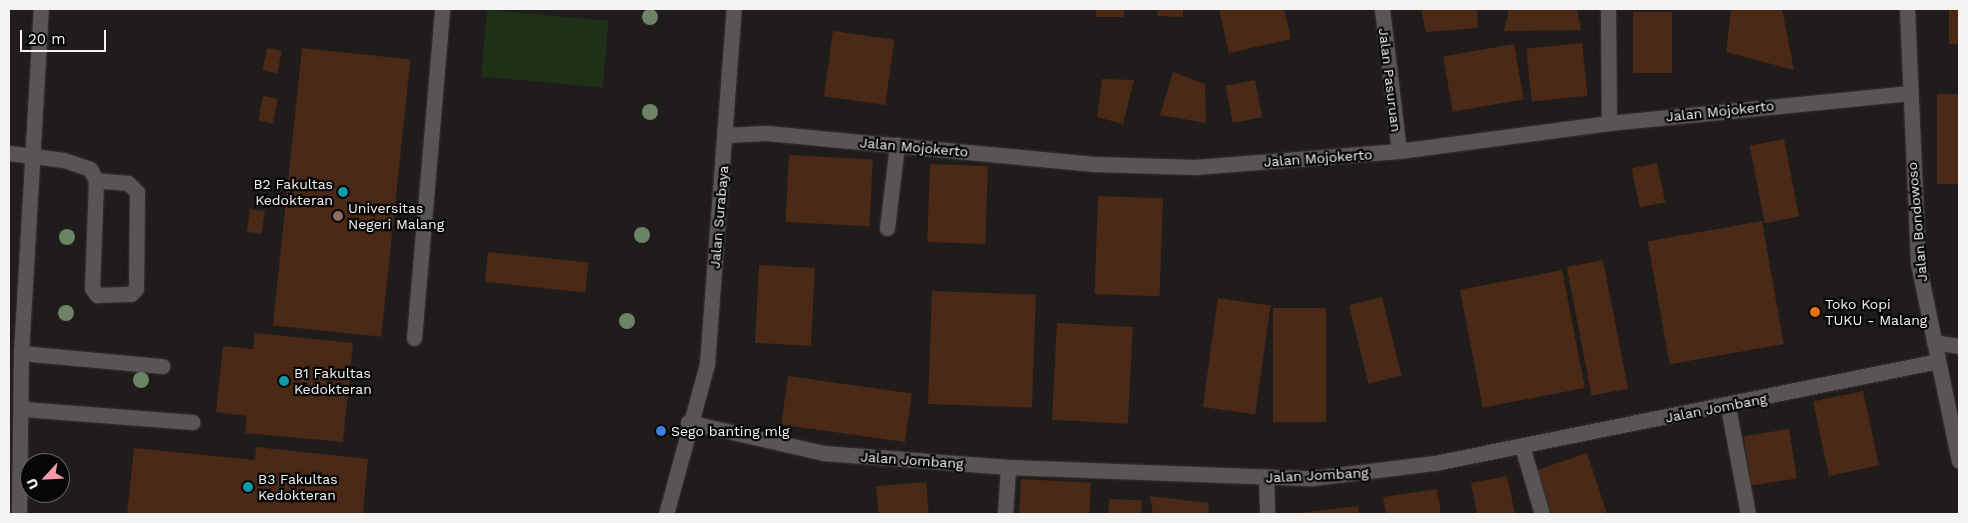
<!DOCTYPE html>
<style>
body{margin:0}
#map{position:relative;width:1968px;height:523px;overflow:hidden;background:#1f1c1b;font-family:"Work Sans",sans-serif}
div>[style]{position:absolute}
.green>*{inset:0;background:#1f3019;transform-origin:0 0}
.building>*{inset:0;background:#4b2917;transform-origin:0 0}
.roads{filter:drop-shadow(0 0 1px #383635) drop-shadow(0 0 1px #383635)}
.service>*{height:15px;margin:-7.5px;padding:0 7.5px;transform-origin:7.5px;border-radius:7.5px;background:#595554}
.minor>*{height:15px;margin:-7.5px;padding:0 7.5px;transform-origin:7.5px;border-radius:7.5px;background:#595554}
.secondary>*{height:15px;margin:-7.5px;padding:0 7.5px;transform-origin:7.5px;border-radius:7.5px;background:#595554}
.trees>*{width:16px;height:16px;margin:-8px;border-radius:50%;background:#6d8365}
.dots>*{width:14px;height:14px;translate:-50% -50%;box-sizing:border-box;border:2px solid #080707;border-radius:50%}
span{translate:-50% -50%;white-space:nowrap;text-align:center;line-height:1.15;-webkit-text-stroke:4.5px #080707;paint-order:stroke}
.street-label{font-size:14px;color:#f5f3f2}
.poi-label{font-size:14px;color:#f5f3f2}
.right{translate:-100% -50%;text-align:right}
.left{translate:0 -50%;text-align:left}
.frame{position:absolute;inset:0;border:10px solid #f5f3f2;pointer-events:none}
.north{position:absolute;left:20px;top:453px;width:50px;height:50px;box-sizing:border-box;background:#080707;border:1px solid #676565;border-radius:50%;rotate:245deg;font-size:14px;font-weight:700;line-height:20px;text-align:center;color:#f5f3f2}
.north::after{content:'';display:block;margin:auto;width:18px;height:22px;background:#f49aa7;clip-path:polygon(50% 0,100% 100%,50% 72%,0 100%)}
.scale{position:absolute;left:20px;top:30px;width:86px;height:22px;box-sizing:border-box;border:2px solid #f5f3f2;border-top:0;padding-left:6px;font-size:15px;line-height:18px;white-space:nowrap;color:#f5f3f2;-webkit-text-stroke:4px #080707;paint-order:stroke}
</style>
<div id="map">
<div class="green">
<i style="left:487px;top:10px;width:122px;height:67px;rotate:5deg"></i>
</div>
<div class="building">
<i style="left:1096px;top:9px;width:28px;height:8px"></i>
<i style="clip-path:polygon(1158px 9px,1183px 9px,1183px 17px,1157px 16px)"></i>
<i style="clip-path:polygon(1219px 9px,1284px 9px,1291px 39px,1229px 53px)"></i>
<i style="clip-path:polygon(1421px 9px,1477px 9px,1478px 28px,1426px 32px)"></i>
<i style="clip-path:polygon(1509px 9px,1577px 9px,1581px 30px,1504px 31px)"></i>
<i style="clip-path:polygon(1731px 9px,1782px 9px,1794px 70px,1726px 52px)"></i>
<i style="left:1949px;top:9px;width:10px;height:35px"></i>
<i style="left:1633px;top:12px;width:39px;height:61px"></i>
<i style="left:833px;top:31px;width:62px;height:66px;rotate:8deg"></i>
<i style="left:1582px;top:43px;width:53px;height:56px;rotate:84deg"></i>
<i style="left:1514px;top:44px;width:56px;height:72px;rotate:80deg"></i>
<i style="left:267px;top:48px;width:15px;height:23px;rotate:11deg"></i>
<i style="left:302px;top:48px;width:109px;height:279px;rotate:6deg"></i>
<i style="clip-path:polygon(1173px 72px,1205px 84px,1206px 123px,1160px 115px)"></i>
<i style="clip-path:polygon(1102px 79px,1134px 80px,1123px 124px,1097px 117px)"></i>
<i style="left:1255px;top:80px;width:38px;height:30px;rotate:79deg"></i>
<i style="left:1937px;top:94px;width:22px;height:90px"></i>
<i style="left:263px;top:96px;width:15px;height:25px;rotate:11deg"></i>
<i style="left:1784px;top:139px;width:79px;height:35px;rotate:79deg"></i>
<i style="left:789px;top:155px;width:84px;height:67px;rotate:3deg"></i>
<i style="left:1657px;top:163px;width:40px;height:26px;rotate:78deg"></i>
<i style="left:930px;top:164px;width:58px;height:78px;rotate:2deg"></i>
<i style="left:1098px;top:196px;width:65px;height:98px;rotate:2deg"></i>
<i style="left:250px;top:209px;width:15px;height:23px;rotate:8deg"></i>
<i style="left:1762px;top:221px;width:125px;height:116px;rotate:80deg"></i>
<i style="left:488px;top:252px;width:101px;height:30px;rotate:6deg"></i>
<i style="left:1603px;top:260px;width:131px;height:37px;rotate:79deg"></i>
<i style="left:759px;top:265px;width:56px;height:78px;rotate:3deg"></i>
<i style="left:1562px;top:270px;width:120px;height:104px;rotate:79deg"></i>
<i style="left:932px;top:291px;width:104px;height:113px;rotate:2deg"></i>
<i style="left:1382px;top:297px;width:81px;height:34px;rotate:76deg"></i>
<i style="left:1218px;top:298px;width:53px;height:110px;rotate:8deg"></i>
<i style="left:1273px;top:308px;width:53px;height:114px"></i>
<i style="left:1057px;top:323px;width:76px;height:97px;rotate:3deg"></i>
<i style="clip-path:polygon(255px 333px,353px 343px,343px 442px,245px 433px,247px 416px,216px 412px,223px 346px,253px 349px)"></i>
<i style="left:788px;top:376px;width:125px;height:49px;rotate:8deg"></i>
<i style="left:1863px;top:391px;width:76px;height:51px;rotate:78deg"></i>
<i style="left:1789px;top:429px;width:50px;height:46px;rotate:81deg"></i>
<i style="clip-path:polygon(256px 447px,368px 459px,363px 514px,127px 514px,134px 448px,255px 460px)"></i>
<i style="clip-path:polygon(1587px 453px,1607px 514px,1552px 514px,1537px 470px)"></i>
<i style="clip-path:polygon(1507px 476px,1515px 514px,1477px 514px,1471px 483px)"></i>
<i style="left:1021px;top:479px;width:70px;height:35px;rotate:3deg"></i>
<i style="left:926px;top:482px;width:32px;height:50px;rotate:85deg"></i>
<i style="clip-path:polygon(1437px 489px,1441px 514px,1386px 514px,1383px 497px)"></i>
<i style="clip-path:polygon(1150px 496px,1209px 503px,1208px 514px,1153px 514px)"></i>
<i style="left:1109px;top:499px;width:33px;height:15px;rotate:2deg"></i>
<i style="clip-path:polygon(1358px 506px,1359px 514px,1298px 514px,1298px 513px)"></i>
</div>
<div class="roads">
<div class="service">
<i style="left:9px;top:153px;width:55px;rotate:7.3deg"></i>
<i style="left:64px;top:160px;width:28px;rotate:19deg"></i>
<i style="left:90px;top:169px;width:13px;rotate:61deg"></i>
<i style="left:96px;top:180px;width:108px;rotate:92.1deg"></i>
<i style="left:92px;top:288px;width:9px;rotate:54deg"></i>
<i style="left:97px;top:295px;width:34px;rotate:-2deg"></i>
<i style="left:131px;top:294px;width:7px;rotate:-45deg"></i>
<i style="left:136px;top:289px;width:97px;rotate:-89.4deg"></i>
<i style="left:137px;top:192px;width:13px;rotate:-135deg"></i>
<i style="left:128px;top:183px;width:32px;rotate:-175deg"></i>
<i style="left:414px;top:338px;width:330px;rotate:-85.1deg"></i>
<i style="left:1934px;top:342px;width:25px;rotate:9deg"></i>
<i style="left:21px;top:353px;width:142px;rotate:5.3deg"></i>
<i style="left:23px;top:409px;width:170px;rotate:4.4deg"></i>
<i style="left:19px;top:514px;width:161px;rotate:-89.3deg"></i>
<i style="left:21px;top:353px;width:345px;rotate:-86.7deg"></i>
</div>
<div class="minor">
<i style="left:1382px;top:9px;width:143px;rotate:83.2deg"></i>
<i style="left:1608px;top:9px;width:114px;rotate:89.5deg"></i>
<i style="left:726px;top:135px;width:40px;rotate:-2.9deg"></i>
<i style="left:766px;top:133px;width:330px;rotate:5.4deg"></i>
<i style="left:1095px;top:164px;width:100px;rotate:1.7deg"></i>
<i style="left:1195px;top:167px;width:205px;rotate:-4.5deg"></i>
<i style="left:1399px;top:151px;width:212px;rotate:-7.6deg"></i>
<i style="left:1609px;top:123px;width:300px;rotate:-5.7deg"></i>
<i style="left:887px;top:228px;width:84px;rotate:-83.1deg"></i>
<i style="left:1728px;top:407px;width:109px;rotate:79.4deg"></i>
<i style="left:1522px;top:446px;width:71px;rotate:73.6deg"></i>
<i style="left:1266px;top:479px;width:35px;rotate:88deg"></i>
<i style="left:1005px;top:514px;width:47px;rotate:-86.3deg"></i>
</div>
<div class="secondary">
<i style="left:1907px;top:9px;width:254px;rotate:87.5deg"></i>
<i style="left:1918px;top:263px;width:202px;rotate:78.3deg"></i>
<i style="left:688px;top:422px;width:139px;rotate:12.9deg"></i>
<i style="left:823px;top:453px;width:186px;rotate:4.3deg"></i>
<i style="left:1008px;top:467px;width:304px;rotate:2.1deg"></i>
<i style="left:1312px;top:478px;width:124px;rotate:-7deg"></i>
<i style="left:1435px;top:463px;width:513px;rotate:-11.46deg"></i>
<i style="left:666px;top:514px;width:156px;rotate:-74.7deg"></i>
<i style="left:707px;top:364px;width:356px;rotate:-85.7deg"></i>
</div>
</div>
<div class="trees">
<i style="left:650px;top:17px"></i>
<i style="left:650px;top:112px"></i>
<i style="left:642px;top:235px"></i>
<i style="left:67px;top:237px"></i>
<i style="left:66px;top:313px"></i>
<i style="left:627px;top:321px"></i>
<i style="left:141px;top:380px"></i>
</div>
<div class="dots">
<i style="left:343px;top:192px;background:#0f9aa8"></i>
<i style="left:338px;top:216px;background:#8d6e63"></i>
<i style="left:1815px;top:312px;background:#e8710a"></i>
<i style="left:284px;top:381px;background:#0f9aa8"></i>
<i style="left:661px;top:431px;background:#3f7fe0"></i>
<i style="left:248px;top:487px;background:#0f9aa8"></i>
</div>
<div class="street-label">
<span style="left:1390px;top:80px;rotate:83deg">Jalan Pasuruan</span>
<span style="left:1720px;top:111px;rotate:-6deg">Jalan Mojokerto</span>
<span style="left:914px;top:147px;rotate:5deg">Jalan Mojokerto</span>
<span style="left:1318px;top:158px;rotate:-4deg">Jalan Mojokerto</span>
<span style="left:719px;top:217px;rotate:-85deg">Jalan Surabaya</span>
<span style="left:1917px;top:222px;rotate:-95deg">Jalan Bondowoso</span>
<span style="left:1716px;top:408px;rotate:-11deg">Jalan Jombang</span>
<span style="left:912px;top:460px;rotate:4deg">Jalan Jombang</span>
<span style="left:1317px;top:475px;rotate:-3deg">Jalan Jombang</span>
</div>
<div class="poi-label">
<span class="right" style="left:333px;top:192px">B2 Fakultas<br>Kedokteran</span>
<span class="left" style="left:348px;top:216px">Universitas<br>Negeri Malang</span>
<span class="left" style="left:1825px;top:312px">Toko Kopi<br>TUKU - Malang</span>
<span class="left" style="left:294px;top:381px">B1 Fakultas<br>Kedokteran</span>
<span class="left" style="left:671px;top:431px">Sego banting mlg</span>
<span class="left" style="left:258px;top:487px">B3 Fakultas<br>Kedokteran</span>
</div>
<div class="frame"></div>
<div class="north">U</div>
<div class="scale">20 m</div>
</div>
